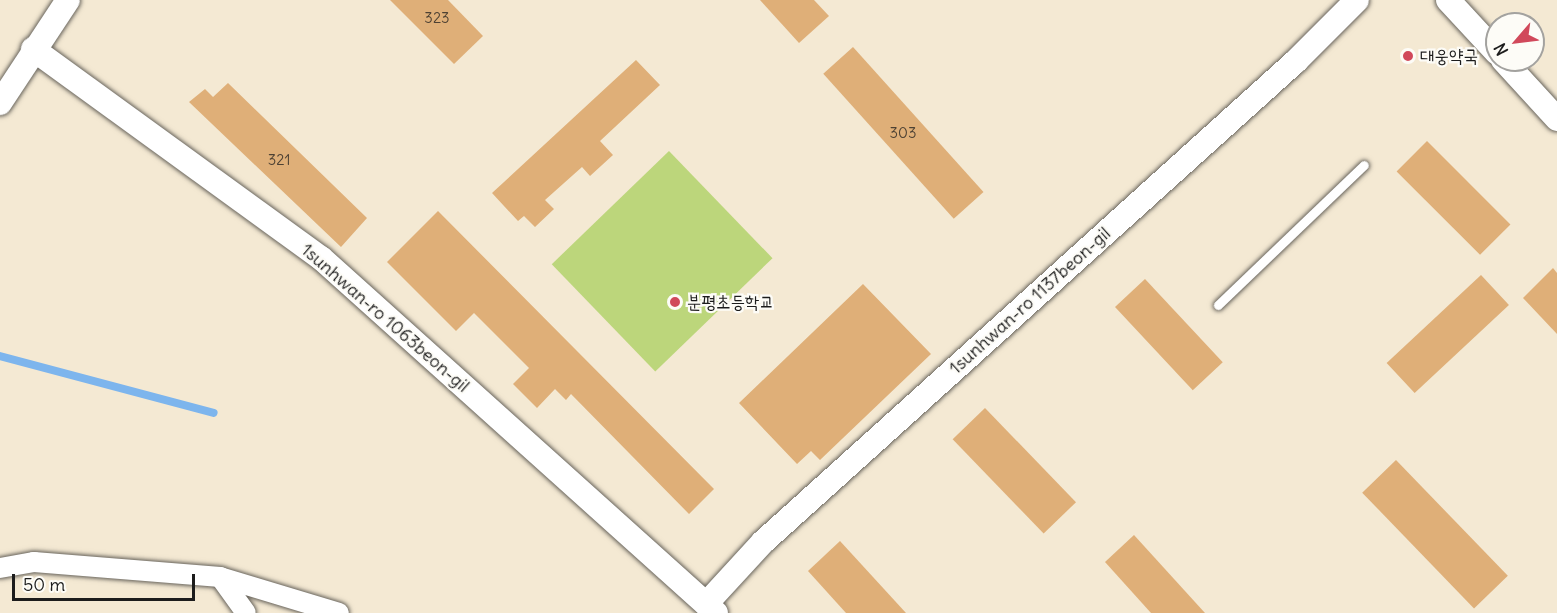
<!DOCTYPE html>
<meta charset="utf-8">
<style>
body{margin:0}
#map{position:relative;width:1557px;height:613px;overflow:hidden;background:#f4e9d3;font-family:Delius,"Poor Story",sans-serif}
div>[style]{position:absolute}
.green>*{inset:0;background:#bcd67b;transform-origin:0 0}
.stream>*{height:8px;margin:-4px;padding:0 4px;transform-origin:4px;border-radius:4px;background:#7db5ed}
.building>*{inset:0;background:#dfaf78;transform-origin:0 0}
.roads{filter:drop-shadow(0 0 2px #68645c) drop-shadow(0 0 2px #68645c)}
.service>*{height:9px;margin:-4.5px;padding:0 4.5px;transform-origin:4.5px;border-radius:4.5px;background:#fff}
.minor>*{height:20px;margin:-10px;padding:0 10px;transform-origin:10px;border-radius:10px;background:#fff}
.tertiary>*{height:24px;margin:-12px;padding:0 12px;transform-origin:12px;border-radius:12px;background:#fff}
.dots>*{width:16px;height:16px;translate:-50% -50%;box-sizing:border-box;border:3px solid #fdfcf7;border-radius:50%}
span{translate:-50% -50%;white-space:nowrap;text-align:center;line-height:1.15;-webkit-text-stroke:4.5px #fdfcf7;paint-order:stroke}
.number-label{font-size:15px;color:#4d4133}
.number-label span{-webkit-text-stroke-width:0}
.poi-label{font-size:18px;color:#1c1c1c}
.left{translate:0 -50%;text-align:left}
.street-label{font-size:18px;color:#1c1c1c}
.north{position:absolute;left:1485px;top:12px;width:60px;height:60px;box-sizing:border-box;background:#fdfcf7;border:2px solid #a3a29f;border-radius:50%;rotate:242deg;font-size:16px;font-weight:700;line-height:24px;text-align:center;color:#1c1c1c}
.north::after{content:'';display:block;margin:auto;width:21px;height:27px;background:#d1495b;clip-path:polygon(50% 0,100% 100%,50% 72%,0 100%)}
.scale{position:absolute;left:12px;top:574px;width:183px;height:27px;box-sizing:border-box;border:3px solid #1c1c1c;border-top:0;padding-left:8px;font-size:18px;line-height:21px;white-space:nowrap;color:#1c1c1c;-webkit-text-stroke:4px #fdfcf7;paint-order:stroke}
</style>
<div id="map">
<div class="green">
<i style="left:669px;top:151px;width:149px;height:163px;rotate:46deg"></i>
</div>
<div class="stream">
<i style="left:0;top:356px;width:221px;rotate:14.9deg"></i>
</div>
<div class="building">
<i style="clip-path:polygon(390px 0,448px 0,483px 36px,454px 64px)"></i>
<i style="clip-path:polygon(760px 0,814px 0,829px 16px,799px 43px)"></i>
<i style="left:853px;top:47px;width:195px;height:40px;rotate:48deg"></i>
<i style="clip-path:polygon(636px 60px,660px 85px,600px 141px,613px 155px,590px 176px,582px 167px,545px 200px,554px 209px,535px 227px,524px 216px,518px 221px,492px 193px)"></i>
<i style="clip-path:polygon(228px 83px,367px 218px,341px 247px,189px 102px,205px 89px,213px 97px)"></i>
<i style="left:1427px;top:141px;width:118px;height:43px;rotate:45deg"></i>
<i style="clip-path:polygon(438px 211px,714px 489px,689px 514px,571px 394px,566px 400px,555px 389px,537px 408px,513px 384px,529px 368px,474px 313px,456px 331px,387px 262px)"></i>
<i style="clip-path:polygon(1553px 268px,1557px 273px,1557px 334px,1523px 298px)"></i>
<i style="left:1481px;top:275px;width:41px;height:129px;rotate:47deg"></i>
<i style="left:1145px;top:279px;width:114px;height:41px;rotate:47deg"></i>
<i style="clip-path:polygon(863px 284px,931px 354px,820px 460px,811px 451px,797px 464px,739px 403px)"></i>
<i style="left:985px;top:408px;width:131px;height:45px;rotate:46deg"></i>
<i style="left:1396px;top:460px;width:161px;height:47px;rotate:46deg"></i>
<i style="clip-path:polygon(1134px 535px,1205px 613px,1151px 613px,1105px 562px)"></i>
<i style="clip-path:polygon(840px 541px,906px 613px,846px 613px,808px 571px)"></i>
</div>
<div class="roads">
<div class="service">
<i style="left:1218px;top:305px;width:202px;rotate:-43.8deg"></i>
</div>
<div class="minor">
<i style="left:0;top:568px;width:35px;rotate:-10deg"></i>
<i style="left:34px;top:562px;width:187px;rotate:4.6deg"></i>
<i style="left:220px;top:577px;width:124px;rotate:16.8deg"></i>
<i style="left:220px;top:577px;width:44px;rotate:54.2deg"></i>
</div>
<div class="tertiary">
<i style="left:1448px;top:0;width:72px;rotate:47.2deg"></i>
<i style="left:33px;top:49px;width:356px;rotate:36deg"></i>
<i style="left:321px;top:258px;width:531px;rotate:41.95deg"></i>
<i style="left:1503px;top:60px;width:80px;rotate:47.5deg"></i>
<i style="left:0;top:103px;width:123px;rotate:-56.6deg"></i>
<i style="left:706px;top:604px;width:84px;rotate:-47.4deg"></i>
<i style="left:763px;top:542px;width:718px;rotate:-42.06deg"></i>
<i style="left:1296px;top:61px;width:86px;rotate:-45deg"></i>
</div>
</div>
<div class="dots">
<i style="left:1408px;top:56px;background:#d1495b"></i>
<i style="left:675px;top:302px;background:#d1495b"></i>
</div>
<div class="number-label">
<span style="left:437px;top:18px">323</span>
<span style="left:903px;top:133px">303</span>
<span style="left:279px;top:160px">321</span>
</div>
<div class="poi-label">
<span class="left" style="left:1420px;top:56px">대웅약국</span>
<span class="left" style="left:687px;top:302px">분평초등학교</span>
</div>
<div class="street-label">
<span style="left:1030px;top:301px;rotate:-42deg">1sunhwan-ro 1137beon-gil</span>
<span style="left:385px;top:318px;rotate:41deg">1sunhwan-ro 1063beon-gil</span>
</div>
<div class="north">N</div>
<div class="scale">50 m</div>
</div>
